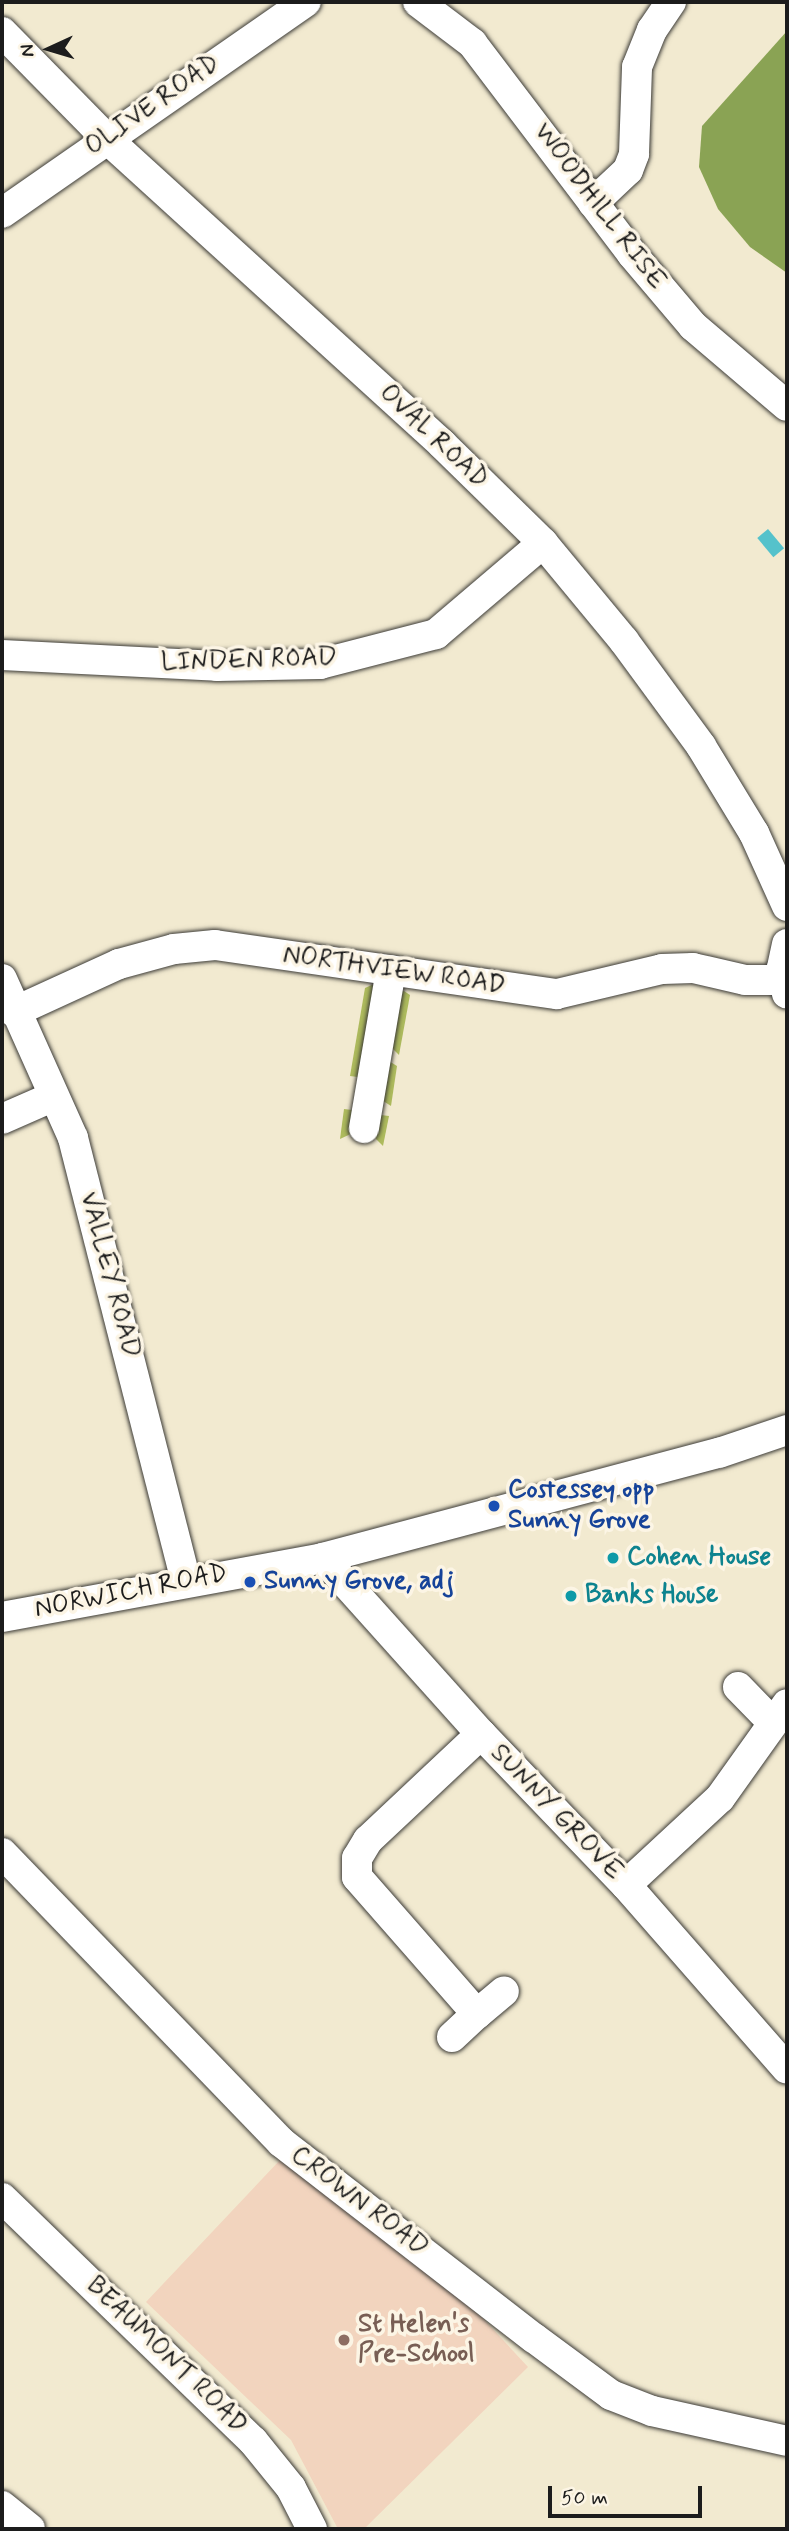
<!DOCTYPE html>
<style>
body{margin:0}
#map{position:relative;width:789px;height:2531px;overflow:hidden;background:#f2ead0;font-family:Mynerve,sans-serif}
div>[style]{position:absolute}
.built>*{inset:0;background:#f2d4be}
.green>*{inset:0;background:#aebb5d}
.forest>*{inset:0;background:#8aa354}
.water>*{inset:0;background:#55c2cb;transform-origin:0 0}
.roads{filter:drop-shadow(0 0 2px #3c3b37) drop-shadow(0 0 2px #3c3b37)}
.minor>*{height:30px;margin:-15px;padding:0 15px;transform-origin:15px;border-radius:15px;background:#fff}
.dots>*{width:19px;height:19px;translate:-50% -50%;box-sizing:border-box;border:4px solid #fcf5e5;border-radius:50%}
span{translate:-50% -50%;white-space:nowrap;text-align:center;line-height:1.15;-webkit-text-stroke:7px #fcf5e5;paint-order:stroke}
.street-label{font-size:26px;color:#1c1c1c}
.transit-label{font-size:26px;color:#164399;font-weight:700}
.left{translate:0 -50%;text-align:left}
.culture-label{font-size:26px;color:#0d838f;font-weight:700}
.education-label{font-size:26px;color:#785e54;font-weight:700}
.frame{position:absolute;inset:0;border:4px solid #1c1c1c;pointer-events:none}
.north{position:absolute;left:14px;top:14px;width:70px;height:70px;-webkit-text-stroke:5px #fcf5e5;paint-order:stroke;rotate:266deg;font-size:19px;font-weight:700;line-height:28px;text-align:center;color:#1c1c1c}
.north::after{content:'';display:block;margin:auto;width:24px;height:32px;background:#1c1c1c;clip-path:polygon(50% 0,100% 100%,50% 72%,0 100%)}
.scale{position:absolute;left:548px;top:2486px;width:154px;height:32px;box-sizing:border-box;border:4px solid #1c1c1c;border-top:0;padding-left:9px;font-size:21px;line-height:24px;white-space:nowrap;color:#1c1c1c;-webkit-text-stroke:5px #fcf5e5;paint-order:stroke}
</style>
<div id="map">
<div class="built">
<i style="clip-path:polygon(280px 2160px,477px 2312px,528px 2367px,364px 2529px,338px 2529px,291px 2440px,146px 2302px)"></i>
</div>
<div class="green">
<i style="clip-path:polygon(374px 984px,365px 1078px,350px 1076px,365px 988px)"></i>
<i style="clip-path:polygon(404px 991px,410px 995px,399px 1055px,386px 1042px,398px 993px)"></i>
<i style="clip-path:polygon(384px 1058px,397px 1066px,391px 1106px,377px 1097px)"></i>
<i style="clip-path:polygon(344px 1109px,360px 1111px,357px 1131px,340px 1139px)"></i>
<i style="clip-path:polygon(373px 1114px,389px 1116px,383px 1146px,371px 1134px)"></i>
</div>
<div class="forest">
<i style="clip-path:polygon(787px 31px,787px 273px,750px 247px,718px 209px,699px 167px,702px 126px)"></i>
</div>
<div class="water">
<i style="left:768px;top:529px;width:25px;height:14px;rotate:50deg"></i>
</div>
<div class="roads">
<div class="minor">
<i style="left:418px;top:2px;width:68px;rotate:37.2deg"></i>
<i style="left:472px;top:43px;width:265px;rotate:52.8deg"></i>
<i style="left:632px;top:254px;width:94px;rotate:49.7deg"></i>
<i style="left:693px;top:326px;width:123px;rotate:40.4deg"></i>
<i style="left:2px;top:32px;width:150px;rotate:45.5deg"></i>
<i style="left:107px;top:139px;width:453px;rotate:42.3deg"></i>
<i style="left:442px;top:444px;width:141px;rotate:44.4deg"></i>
<i style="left:543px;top:543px;width:127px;rotate:50.4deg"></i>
<i style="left:624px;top:641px;width:130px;rotate:53.7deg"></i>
<i style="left:701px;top:746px;width:102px;rotate:58.7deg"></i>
<i style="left:754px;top:833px;width:80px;rotate:65.7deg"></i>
<i style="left:593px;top:203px;width:48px;rotate:-43.3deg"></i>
<i style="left:628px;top:170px;width:17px;rotate:-69deg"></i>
<i style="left:634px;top:154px;width:87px;rotate:-88deg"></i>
<i style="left:637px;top:67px;width:40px;rotate:-68deg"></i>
<i style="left:652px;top:30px;width:34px;rotate:-56deg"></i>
<i style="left:2px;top:213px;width:370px;rotate:-34.8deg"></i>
<i style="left:2px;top:655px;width:215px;rotate:2.9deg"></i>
<i style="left:217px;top:666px;width:103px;rotate:-1.1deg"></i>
<i style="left:320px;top:664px;width:120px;rotate:-14.5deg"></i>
<i style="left:436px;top:634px;width:140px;rotate:-40.4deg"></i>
<i style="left:787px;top:944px;width:25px;rotate:102deg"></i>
<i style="left:782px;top:968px;width:26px;rotate:79deg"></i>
<i style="left:2px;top:979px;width:174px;rotate:65.9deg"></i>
<i style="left:73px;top:1138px;width:457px;rotate:75.7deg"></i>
<i style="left:14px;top:1012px;width:115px;rotate:-24.6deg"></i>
<i style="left:119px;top:964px;width:57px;rotate:-15.3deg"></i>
<i style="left:174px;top:949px;width:41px;rotate:-5.6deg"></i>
<i style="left:215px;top:945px;width:345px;rotate:8.2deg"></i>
<i style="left:557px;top:994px;width:108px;rotate:-13.4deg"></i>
<i style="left:662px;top:969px;width:31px;rotate:-2deg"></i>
<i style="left:693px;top:968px;width:53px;rotate:13deg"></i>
<i style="left:745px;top:980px;width:38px"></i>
<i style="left:2px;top:1119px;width:55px;rotate:-23.7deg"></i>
<i style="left:364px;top:1128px;width:160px;rotate:-80.3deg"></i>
<i style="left:323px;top:1558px;width:237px;rotate:48.1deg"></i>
<i style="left:481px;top:1734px;width:209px;rotate:46.2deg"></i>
<i style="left:626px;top:1885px;width:244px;rotate:48.8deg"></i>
<i style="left:2px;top:1617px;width:326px;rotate:-10.4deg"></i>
<i style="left:323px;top:1558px;width:410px;rotate:-14.9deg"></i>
<i style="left:719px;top:1453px;width:72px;rotate:-18.7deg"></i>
<i style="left:738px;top:1687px;width:49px;rotate:45.8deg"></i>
<i style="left:481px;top:1734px;width:155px;rotate:136.8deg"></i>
<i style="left:368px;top:1840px;width:21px;rotate:121deg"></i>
<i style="left:357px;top:1858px;width:19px;rotate:90deg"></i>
<i style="left:357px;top:1877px;width:182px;rotate:48.8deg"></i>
<i style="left:477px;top:2014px;width:35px;rotate:-40deg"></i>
<i style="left:2px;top:1853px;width:402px;rotate:46deg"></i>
<i style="left:281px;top:2142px;width:320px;rotate:37.8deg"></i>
<i style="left:534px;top:2338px;width:96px;rotate:36.5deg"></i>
<i style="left:611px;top:2395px;width:44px;rotate:21.3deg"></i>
<i style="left:652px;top:2411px;width:138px;rotate:12.5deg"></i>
<i style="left:626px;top:1885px;width:128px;rotate:-42.8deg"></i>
<i style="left:720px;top:1798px;width:115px;rotate:-54.5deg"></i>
<i style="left:452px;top:2037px;width:34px;rotate:-43deg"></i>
<i style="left:2px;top:2198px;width:349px;rotate:44.1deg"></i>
<i style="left:253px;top:2441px;width:60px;rotate:51deg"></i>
<i style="left:291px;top:2488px;width:46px;rotate:62.9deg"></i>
<i style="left:2px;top:2506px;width:36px;rotate:39deg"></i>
</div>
</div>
<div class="dots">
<i style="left:494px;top:1506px;background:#1a4fb4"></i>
<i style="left:613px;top:1558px;background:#0f9aa8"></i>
<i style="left:250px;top:1582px;background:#1a4fb4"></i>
<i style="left:571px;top:1596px;background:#0f9aa8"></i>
<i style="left:344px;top:2340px;background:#8d6e63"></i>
</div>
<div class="street-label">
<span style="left:153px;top:106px;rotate:-35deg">OLIVE ROAD</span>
<span style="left:599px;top:207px;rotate:53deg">WOODHILL RISE</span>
<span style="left:433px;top:437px;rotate:43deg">OVAL ROAD</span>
<span style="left:249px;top:661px;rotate:-2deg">LINDEN ROAD</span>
<span style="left:394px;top:971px;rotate:8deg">NORTHVIEW ROAD</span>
<span style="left:109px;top:1275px;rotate:75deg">VALLEY ROAD</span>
<span style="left:131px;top:1592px;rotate:-11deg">NORWICH ROAD</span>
<span style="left:556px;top:1813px;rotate:46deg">SUNNY GROVE</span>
<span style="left:359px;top:2202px;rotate:37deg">CROWN ROAD</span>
<span style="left:166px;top:2356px;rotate:44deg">BEAUMONT ROAD</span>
</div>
<div class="transit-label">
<span class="left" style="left:508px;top:1506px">Costessey opp<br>Sunny Grove</span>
<span class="left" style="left:264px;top:1582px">Sunny Grove, adj</span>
</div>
<div class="culture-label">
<span class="left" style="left:627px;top:1558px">Cohen House</span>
<span class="left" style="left:585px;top:1596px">Banks House</span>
</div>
<div class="education-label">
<span class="left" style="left:358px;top:2340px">St Helen's<br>Pre-School</span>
</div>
<div class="frame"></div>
<div class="north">N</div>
<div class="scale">50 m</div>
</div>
